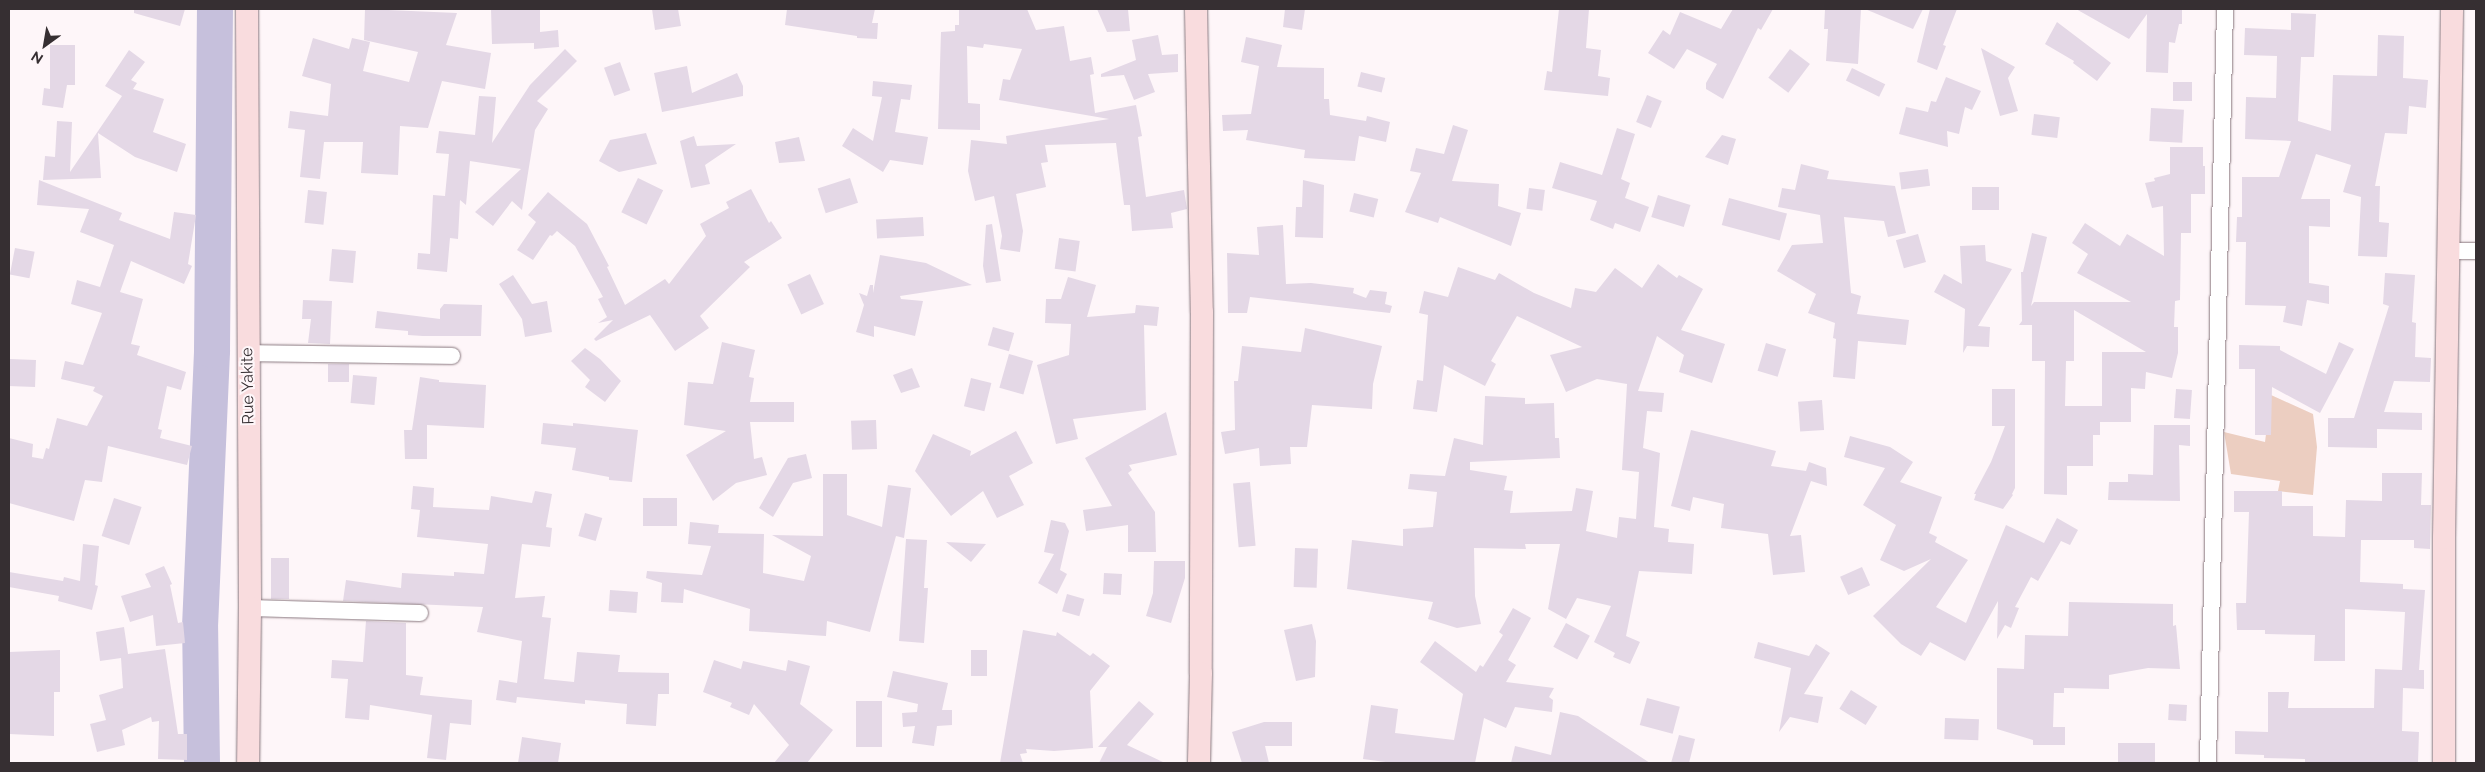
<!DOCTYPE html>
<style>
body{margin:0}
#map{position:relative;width:2485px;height:772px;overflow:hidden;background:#fef6f9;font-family:Raleway,sans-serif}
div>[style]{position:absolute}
.green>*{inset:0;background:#eccec1}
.river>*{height:36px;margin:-18px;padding:0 18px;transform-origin:18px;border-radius:18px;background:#c6c0dc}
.building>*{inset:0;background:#e4d8e6;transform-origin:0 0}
.roads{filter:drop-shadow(0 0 1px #89787f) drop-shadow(0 0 1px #89787f)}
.street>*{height:16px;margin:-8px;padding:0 8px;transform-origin:8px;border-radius:8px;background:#fff}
.secondary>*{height:22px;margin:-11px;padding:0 11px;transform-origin:11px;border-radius:11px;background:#f9dcde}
span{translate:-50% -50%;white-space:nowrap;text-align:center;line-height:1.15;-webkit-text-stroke:4px #fef6f9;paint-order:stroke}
.street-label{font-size:16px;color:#362f32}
.frame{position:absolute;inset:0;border:10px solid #362f32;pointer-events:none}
.north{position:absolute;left:20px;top:20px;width:50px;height:50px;-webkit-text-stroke:4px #fef6f9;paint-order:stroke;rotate:212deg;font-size:14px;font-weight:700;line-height:20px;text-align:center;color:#362f32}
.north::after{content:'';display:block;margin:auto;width:18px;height:22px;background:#362f32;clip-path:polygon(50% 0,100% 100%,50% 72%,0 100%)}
</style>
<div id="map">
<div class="green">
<i style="clip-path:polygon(2271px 395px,2313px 414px,2317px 447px,2313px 495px,2278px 491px,2280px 481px,2231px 474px,2224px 432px,2265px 442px)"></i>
</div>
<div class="river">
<i style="left:202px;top:763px;width:136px;rotate:-90.8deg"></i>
<i style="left:200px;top:627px;width:277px;rotate:-87.5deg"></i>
<i style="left:212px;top:350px;width:341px;rotate:-89.5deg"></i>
</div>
<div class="building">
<i style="clip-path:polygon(134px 9px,185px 9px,180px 26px,134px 13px)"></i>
<i style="clip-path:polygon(365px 9px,457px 13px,446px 45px,491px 53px,485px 89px,442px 81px,428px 128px,400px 126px,398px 175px,361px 173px,363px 142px,324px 142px,320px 179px,300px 177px,305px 130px,288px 128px,290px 111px,328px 116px,331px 84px,302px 76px,313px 38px,349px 49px,352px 38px,370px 42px,363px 71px,409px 82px,418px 52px,364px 40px)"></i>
<i style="clip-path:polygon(491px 9px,540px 9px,540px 32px,558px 30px,559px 47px,534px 49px,534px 43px,492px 44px)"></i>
<i style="clip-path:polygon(652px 9px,678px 9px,681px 26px,655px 30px)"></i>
<i style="clip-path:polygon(787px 9px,875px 9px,872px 23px,878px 23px,877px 39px,857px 38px,857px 36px,785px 25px)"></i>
<i style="clip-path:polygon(959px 9px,1027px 9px,1036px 30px,1064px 26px,1070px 61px,1091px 57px,1094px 74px,1090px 75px,1095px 113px,1136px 105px,1142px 136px,1138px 137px,1146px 197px,1184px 190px,1187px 209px,1171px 213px,1173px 228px,1132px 231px,1130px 205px,1124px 205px,1116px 143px,1045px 145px,1048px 162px,1041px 163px,1046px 187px,1016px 194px,1023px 231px,1020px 252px,1000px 249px,1002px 236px,994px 196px,975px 201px,968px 171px,971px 140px,1007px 144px,1006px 136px,1109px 119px,999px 100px,1003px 79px,1010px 80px,1022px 49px,984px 44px,983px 48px,967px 46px,968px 103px,980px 104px,980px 130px,938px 129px,941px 32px,955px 31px,955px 25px,959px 25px)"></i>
<i style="clip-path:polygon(1097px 9px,1128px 9px,1130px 31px,1107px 32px)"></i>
<i style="clip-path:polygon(1285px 9px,1305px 9px,1302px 30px,1283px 27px)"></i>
<i style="clip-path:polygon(1559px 9px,1589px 9px,1586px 48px,1601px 50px,1598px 76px,1610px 78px,1608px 96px,1544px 90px,1547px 71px,1552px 72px)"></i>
<i style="clip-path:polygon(1733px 9px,1773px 9px,1761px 30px,1758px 28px,1723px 99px,1706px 89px,1706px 83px,1717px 64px,1687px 49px,1674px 69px,1648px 53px,1663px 30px,1670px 35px,1680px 12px,1721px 29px)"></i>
<i style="clip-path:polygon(1825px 9px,1861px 9px,1858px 64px,1826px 61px,1828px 29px,1824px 29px)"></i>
<i style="clip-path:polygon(1865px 9px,1923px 9px,1913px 29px)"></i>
<i style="clip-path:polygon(1930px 9px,1957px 9px,1943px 45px,1946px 46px,1937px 70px,1917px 62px)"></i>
<i style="clip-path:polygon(2076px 9px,2182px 9px,2182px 24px,2179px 24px,2175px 43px,2169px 42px,2168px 73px,2146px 72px,2147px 14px,2129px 39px)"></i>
<i style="clip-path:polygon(2291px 13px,2316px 14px,2314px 57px,2301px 57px,2298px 121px,2331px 131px,2333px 75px,2377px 76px,2378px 35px,2404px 36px,2403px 78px,2428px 80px,2426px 108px,2409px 106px,2407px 134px,2385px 133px,2375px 186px,2380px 186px,2379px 222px,2389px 223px,2387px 257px,2358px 256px,2361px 197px,2343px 192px,2351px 165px,2316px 154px,2301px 199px,2330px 199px,2330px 227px,2309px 226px,2309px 283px,2329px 286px,2329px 304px,2307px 300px,2302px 326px,2283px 322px,2286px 306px,2245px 305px,2246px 242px,2236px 242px,2237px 217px,2242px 217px,2242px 177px,2279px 177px,2291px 141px,2245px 139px,2246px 97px,2276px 98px,2277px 56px,2244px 55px,2245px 28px,2291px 30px)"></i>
<i style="clip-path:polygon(2057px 22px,2111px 63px,2097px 81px,2073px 63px,2074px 61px,2045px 44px)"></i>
<i style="clip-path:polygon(1158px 35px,1162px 55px,1178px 54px,1178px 72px,1148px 74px,1155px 92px,1134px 100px,1124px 75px,1101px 77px,1101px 74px,1136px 60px,1132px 40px)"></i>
<i style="clip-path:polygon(1246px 37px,1282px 45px,1277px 67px,1324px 68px,1324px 99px,1329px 99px,1330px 115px,1366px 121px,1367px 116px,1390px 122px,1386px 142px,1359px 136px,1355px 161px,1304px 158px,1305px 150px,1246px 140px,1248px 130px,1223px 131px,1222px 115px,1251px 114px,1259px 66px,1241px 62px)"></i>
<i style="clip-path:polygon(50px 45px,75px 45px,75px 85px,67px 85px,63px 108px,42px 105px,44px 88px,50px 89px)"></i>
<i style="clip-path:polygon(1981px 48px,2015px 67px,2008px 78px,2018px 111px,2000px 116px)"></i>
<i style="clip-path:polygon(565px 49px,577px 61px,537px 101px,548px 109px,535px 130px,522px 210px,512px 201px,493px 226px,475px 212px,521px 169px,470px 161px,466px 205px,460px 200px,458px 239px,450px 238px,447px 272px,417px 269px,418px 253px,430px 254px,433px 195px,445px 196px,449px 154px,436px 153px,439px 131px,475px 135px,479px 96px,496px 97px,492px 143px,530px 85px)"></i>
<i style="left:1790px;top:49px;width:25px;height:36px;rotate:37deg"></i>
<i style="clip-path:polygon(129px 50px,145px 62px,131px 80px,137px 83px,133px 89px,164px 99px,153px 132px,186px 144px,177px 172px,135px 157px,98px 133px,101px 178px,43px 180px,45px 156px,55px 157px,57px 121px,72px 122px,70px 172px,122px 96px,105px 86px)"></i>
<i style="left:620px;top:62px;width:30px;height:17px;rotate:70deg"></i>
<i style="clip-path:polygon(687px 66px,692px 93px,737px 73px,743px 86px,743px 96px,662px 112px,654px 73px)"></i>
<i style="left:1852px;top:68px;width:37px;height:14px;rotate:26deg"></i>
<i style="left:1361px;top:72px;width:25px;height:15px;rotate:14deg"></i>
<i style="clip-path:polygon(1946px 77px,1981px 91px,1972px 110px,1965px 107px,1959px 134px,1947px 131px,1948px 147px,1899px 134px,1906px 107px,1928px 112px,1931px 101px,1936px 102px)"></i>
<i style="clip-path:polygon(873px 81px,912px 85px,910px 100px,901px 99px,895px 132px,928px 137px,923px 165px,890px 160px,883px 172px,842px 146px,853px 128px,873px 141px,882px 97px,872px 96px)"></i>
<i style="left:2173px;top:82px;width:19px;height:19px"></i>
<i style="left:1647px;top:95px;width:16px;height:29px;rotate:22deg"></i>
<i style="left:2151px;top:108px;width:33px;height:33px;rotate:3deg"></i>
<i style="left:2034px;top:114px;width:26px;height:21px;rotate:7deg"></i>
<i style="clip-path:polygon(1453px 125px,1468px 130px,1452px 181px,1499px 184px,1498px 206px,1521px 213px,1511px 246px,1440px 217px,1438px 223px,1405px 212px,1421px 173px,1410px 171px,1416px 148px,1444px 154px)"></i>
<i style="clip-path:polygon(1617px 128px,1635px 134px,1621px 179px,1630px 183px,1625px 198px,1649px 207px,1640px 232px,1615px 223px,1613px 229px,1590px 220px,1597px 201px,1552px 188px,1560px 162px,1602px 175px)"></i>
<i style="clip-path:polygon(646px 133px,657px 164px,619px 172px,599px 161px,610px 140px)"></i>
<i style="clip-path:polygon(1722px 135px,1736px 139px,1728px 165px,1705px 157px)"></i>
<i style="clip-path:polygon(694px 136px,697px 146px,736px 144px,705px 165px,710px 184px,691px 188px,680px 141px)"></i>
<i style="clip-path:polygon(799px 137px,805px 161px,779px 163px,775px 142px)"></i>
<i style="clip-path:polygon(evenodd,2170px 147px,2203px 147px,2203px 166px,2205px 166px,2205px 194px,2191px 194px,2191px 233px,2181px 233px,2180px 300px,2175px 301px,2174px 327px,2178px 327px,2178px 353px,2172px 378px,2146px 372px,2145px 389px,2131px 388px,2131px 422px,2100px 422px,2100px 435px,2093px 435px,2093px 466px,2067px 466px,2067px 495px,2044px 494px,2045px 361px,2032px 361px,2032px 325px,2019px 325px,2022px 321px,2021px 272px,2023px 272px,2032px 233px,2047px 237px,2031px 306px,2034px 302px,2131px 302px,2077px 273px,2088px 254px,2072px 243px,2085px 223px,2120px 246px,2127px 234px,2164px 256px,2163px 206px,2152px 208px,2145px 183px,2155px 181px,2154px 178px,2170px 174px,2170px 147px,2074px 310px,2146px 352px,2102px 352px,2102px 406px,2065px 406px,2066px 361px,2074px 361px,2074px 310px)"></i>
<i style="clip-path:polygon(1801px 164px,1829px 171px,1827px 179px,1895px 186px,1906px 233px,1888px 237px,1884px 221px,1844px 217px,1851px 293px,1861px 296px,1857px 314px,1909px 320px,1906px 345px,1858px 341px,1855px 379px,1833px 377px,1836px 339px,1833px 338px,1835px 323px,1808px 313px,1816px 294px,1777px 271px,1792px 245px,1823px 243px,1820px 215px,1778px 207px,1782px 188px,1795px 190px)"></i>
<i style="left:1928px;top:169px;width:17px;height:29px;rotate:83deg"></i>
<i style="left:638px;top:178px;width:28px;height:38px;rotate:26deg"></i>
<i style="left:850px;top:178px;width:26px;height:34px;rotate:72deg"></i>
<i style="clip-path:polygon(39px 180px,122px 213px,119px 220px,170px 239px,174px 212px,196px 215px,188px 264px,192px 266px,184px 284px,131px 261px,120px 292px,143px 299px,131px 344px,140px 346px,137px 355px,186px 372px,181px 390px,167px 386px,158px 429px,162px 430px,160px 438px,192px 446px,187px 465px,108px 446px,102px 482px,85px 480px,74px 521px,9px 503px,9px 438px,33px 444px,32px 457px,43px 459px,46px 448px,49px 449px,57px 418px,87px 426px,103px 396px,93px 391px,95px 387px,61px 379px,65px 361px,83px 365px,102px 313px,71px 304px,77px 280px,100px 287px,114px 245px,80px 232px,89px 209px,37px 205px)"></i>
<i style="clip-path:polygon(1303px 180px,1324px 185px,1323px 238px,1295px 237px,1296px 207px,1302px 207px)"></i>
<i style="left:1972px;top:187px;width:27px;height:23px"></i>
<i style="left:1529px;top:188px;width:16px;height:21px;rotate:7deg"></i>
<i style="clip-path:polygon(751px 189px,769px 223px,771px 221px,782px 238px,744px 262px,750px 267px,700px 316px,709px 328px,675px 351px,650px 315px,596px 341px,594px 339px,613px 320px,598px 323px,607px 317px,598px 299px,603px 297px,575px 246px,557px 231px,552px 236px,550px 235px,533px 260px,517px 250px,536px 222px,528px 215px,548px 192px,587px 224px,609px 266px,607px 267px,625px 305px,665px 279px,669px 284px,706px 236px,700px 224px,729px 208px,726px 202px)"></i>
<i style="left:308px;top:190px;width:19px;height:33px;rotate:6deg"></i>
<i style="left:1354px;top:193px;width:25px;height:19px;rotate:14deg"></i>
<i style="left:1658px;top:195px;width:34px;height:23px;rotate:17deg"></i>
<i style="left:1729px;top:198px;width:60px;height:28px;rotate:15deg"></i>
<i style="left:923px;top:217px;width:19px;height:47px;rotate:87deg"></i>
<i style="clip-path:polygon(992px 224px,1001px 281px,986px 283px,983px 266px,986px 225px)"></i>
<i style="clip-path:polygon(1283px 225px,1286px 284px,1311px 283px,1354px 288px,1353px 293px,1366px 298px,1370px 290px,1387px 292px,1385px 304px,1392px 306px,1390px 313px,1250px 297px,1247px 313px,1228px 313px,1227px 253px,1259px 255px,1257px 227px)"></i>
<i style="left:1918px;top:234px;width:29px;height:23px;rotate:74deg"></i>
<i style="left:1059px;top:238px;width:21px;height:31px;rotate:8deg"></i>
<i style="clip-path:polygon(1985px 245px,1986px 261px,2012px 269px,1978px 326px,1990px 327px,1989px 347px,1967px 346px,1963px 353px,1965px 309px,1934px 292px,1944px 274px,1962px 284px,1960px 246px)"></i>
<i style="left:15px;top:248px;width:20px;height:27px;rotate:11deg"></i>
<i style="left:332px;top:249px;width:24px;height:32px;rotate:5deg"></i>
<i style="clip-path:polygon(880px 255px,926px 263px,972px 285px,900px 296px,901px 299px,923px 301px,915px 336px,874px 326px,874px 337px,856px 332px,864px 305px,859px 293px,867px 296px,870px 285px,873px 285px,873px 293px)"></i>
<i style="clip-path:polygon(1658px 264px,1677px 278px,1679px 275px,1703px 289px,1681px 330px,1725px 344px,1712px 383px,1679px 372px,1684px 355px,1657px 336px,1638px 391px,1664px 393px,1662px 412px,1647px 411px,1643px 448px,1660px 453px,1654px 527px,1669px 529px,1668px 542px,1694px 544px,1692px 574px,1639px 571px,1626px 636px,1640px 642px,1630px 664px,1613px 657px,1615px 653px,1594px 642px,1611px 606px,1577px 598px,1566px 619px,1548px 609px,1560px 544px,1525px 544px,1526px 549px,1474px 548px,1475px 596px,1481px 624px,1457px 628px,1428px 619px,1433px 602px,1347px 589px,1352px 540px,1403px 546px,1403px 529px,1433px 527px,1437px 492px,1408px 489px,1410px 474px,1445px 476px,1454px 438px,1483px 445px,1485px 396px,1525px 398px,1525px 404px,1554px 403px,1555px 438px,1559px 438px,1560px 458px,1470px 462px,1470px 470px,1507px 476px,1504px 490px,1513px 491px,1510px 513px,1572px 511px,1576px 488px,1593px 491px,1586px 531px,1617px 538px,1619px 517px,1636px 519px,1639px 472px,1622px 470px,1627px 384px,1597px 379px,1566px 392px,1550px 355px,1582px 347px,1517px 316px,1491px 361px,1496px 364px,1485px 386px,1444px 365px,1437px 412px,1413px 409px,1417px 380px,1423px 381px,1428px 315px,1419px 313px,1424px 291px,1448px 297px,1458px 267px,1495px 280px,1499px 273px,1534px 293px,1571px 308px,1575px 288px,1596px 292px,1615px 268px,1642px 288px)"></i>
<i style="clip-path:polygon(2385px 273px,2415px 275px,2412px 322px,2416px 323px,2415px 357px,2431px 358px,2430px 382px,2394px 381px,2384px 412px,2422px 413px,2422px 430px,2377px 429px,2377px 448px,2328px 447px,2328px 418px,2354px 418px,2389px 306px,2383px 304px)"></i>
<i style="left:810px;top:274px;width:33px;height:25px;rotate:65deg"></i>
<i style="clip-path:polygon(513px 275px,532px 304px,547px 301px,552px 332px,525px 337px,522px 319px,499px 284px)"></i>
<i style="clip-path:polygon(1068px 277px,1096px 285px,1087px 317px,1135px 313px,1136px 305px,1159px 307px,1157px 326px,1144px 325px,1146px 410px,1073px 419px,1078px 439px,1056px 444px,1037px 365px,1069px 355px,1071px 324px,1045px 323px,1046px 299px,1061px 299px)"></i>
<i style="clip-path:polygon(303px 300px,332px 301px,330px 344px,308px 343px,311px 319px,302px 319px)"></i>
<i style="clip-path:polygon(444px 304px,482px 305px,481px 336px,423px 336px,408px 335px,408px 331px,375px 328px,377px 311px,440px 319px,440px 309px)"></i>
<i style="left:993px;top:327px;width:22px;height:19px;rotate:16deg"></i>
<i style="clip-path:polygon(1305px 328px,1382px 346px,1373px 384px,1372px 409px,1312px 405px,1307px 447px,1290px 447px,1291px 464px,1260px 466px,1259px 448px,1225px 454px,1221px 432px,1235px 430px,1234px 381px,1238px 381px,1242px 346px,1301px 352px)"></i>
<i style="clip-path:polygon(722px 342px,755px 350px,749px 377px,754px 378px,750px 402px,794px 402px,794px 422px,750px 422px,754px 459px,762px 457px,767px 475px,736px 483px,713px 501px,686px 455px,726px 431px,684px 425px,688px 382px,713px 384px)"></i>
<i style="clip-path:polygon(2339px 342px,2354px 349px,2320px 413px,2272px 387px,2271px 435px,2255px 435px,2255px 369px,2239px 369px,2239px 345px,2280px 346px,2280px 350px,2326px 374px)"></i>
<i style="left:1766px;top:343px;width:21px;height:29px;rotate:17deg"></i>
<i style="clip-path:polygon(585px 348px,600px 359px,621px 381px,605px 402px,585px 387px,590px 380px,571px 361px)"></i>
<i style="left:1009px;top:354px;width:25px;height:35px;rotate:16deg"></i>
<i style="left:9px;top:359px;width:27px;height:27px;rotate:2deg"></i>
<i style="left:328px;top:364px;width:21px;height:18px"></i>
<i style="clip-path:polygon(912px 368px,920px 387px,901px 393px,893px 375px)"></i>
<i style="left:353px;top:375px;width:24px;height:28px;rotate:5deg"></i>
<i style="clip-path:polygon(420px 377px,439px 380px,439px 382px,486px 385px,484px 428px,427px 425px,427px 459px,405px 459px,404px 430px,412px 430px)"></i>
<i style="left:971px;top:378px;width:21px;height:29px;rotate:14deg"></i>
<i style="clip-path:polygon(1992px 389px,2015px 389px,2015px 488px,2012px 494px,2013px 495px,2003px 509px,1974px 500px,1976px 494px,1974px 494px,1991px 462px,2005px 426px,1992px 426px)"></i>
<i style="left:2176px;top:389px;width:16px;height:29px;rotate:4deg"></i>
<i style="left:1822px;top:400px;width:30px;height:24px;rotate:86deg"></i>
<i style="clip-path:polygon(1166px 412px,1177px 455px,1129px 465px,1132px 470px,1128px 473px,1155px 512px,1156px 552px,1128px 552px,1128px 525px,1086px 531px,1083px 510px,1112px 506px,1085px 458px)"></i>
<i style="left:876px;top:420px;width:29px;height:25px;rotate:88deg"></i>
<i style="clip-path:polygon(543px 423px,573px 426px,573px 423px,638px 430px,632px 482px,609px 480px,609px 477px,572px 470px,576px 448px,541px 444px)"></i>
<i style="clip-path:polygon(2154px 425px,2190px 425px,2190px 446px,2179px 445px,2180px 501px,2108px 500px,2109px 482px,2128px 482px,2128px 474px,2153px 475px)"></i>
<i style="clip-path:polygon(1691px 430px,1776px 451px,1771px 466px,1806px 471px,1809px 462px,1826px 468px,1827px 486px,1811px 481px,1790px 536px,1801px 535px,1805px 572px,1773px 575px,1768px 534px,1721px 528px,1724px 504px,1693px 497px,1690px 511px,1671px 506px)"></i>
<i style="clip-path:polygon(1016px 431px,1033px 463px,1009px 476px,1024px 505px,997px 518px,983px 491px,951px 516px,915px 471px,933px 434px,971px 451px,970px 456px)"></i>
<i style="clip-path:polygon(1850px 436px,1890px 447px,1913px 462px,1900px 482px,1942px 497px,1929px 533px,1937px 537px,1935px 542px,1968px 560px,1936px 607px,1966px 623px,2006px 525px,2044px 543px,2057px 518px,2078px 530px,2070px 545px,2061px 541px,2038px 581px,2031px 577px,2015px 607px,2019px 608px,2011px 628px,2005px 625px,1997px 639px,1998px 601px,1965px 661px,1930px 642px,1921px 656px,1901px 644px,1873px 616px,1931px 559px,1904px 571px,1880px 560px,1896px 525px,1863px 505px,1885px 468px,1844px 457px)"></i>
<i style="clip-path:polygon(806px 454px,812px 478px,793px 483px,773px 517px,759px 508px,788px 458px)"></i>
<i style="clip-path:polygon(2382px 473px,2422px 473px,2421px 505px,2431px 505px,2430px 549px,2414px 548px,2414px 540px,2361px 540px,2360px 582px,2403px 584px,2403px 589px,2425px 590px,2419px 670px,2424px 670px,2424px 689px,2403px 688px,2402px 731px,2419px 732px,2418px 763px,2305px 763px,2305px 759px,2264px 758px,2264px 755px,2235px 754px,2235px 731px,2268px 732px,2268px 692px,2289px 692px,2288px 708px,2374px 708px,2375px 669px,2402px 670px,2405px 612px,2345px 609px,2345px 661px,2314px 661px,2315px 635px,2265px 634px,2265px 630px,2237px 630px,2236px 603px,2246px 603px,2249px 512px,2234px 512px,2234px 491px,2282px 491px,2282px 506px,2313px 506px,2313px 536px,2345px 537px,2346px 500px,2382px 501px)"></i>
<i style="clip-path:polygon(823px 474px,847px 474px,847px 515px,882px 527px,888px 485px,911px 488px,904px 538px,896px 536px,870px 632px,827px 621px,826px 636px,749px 631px,750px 609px,684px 589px,683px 603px,661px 602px,662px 583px,646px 578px,647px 571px,702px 575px,711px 546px,688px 544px,690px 522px,719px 525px,718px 533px,764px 534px,763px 573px,804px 581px,811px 556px,772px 535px,823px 536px)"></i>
<i style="left:1250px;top:482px;width:64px;height:17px;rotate:85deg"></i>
<i style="clip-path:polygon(413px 486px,434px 488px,433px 507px,489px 510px,491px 496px,532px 503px,535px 491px,552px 494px,546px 527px,552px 528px,550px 547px,522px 544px,515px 598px,545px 596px,542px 617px,551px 618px,544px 679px,574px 682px,577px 652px,620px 655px,618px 672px,669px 673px,669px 694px,658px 694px,656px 726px,626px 724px,627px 704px,585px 700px,585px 704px,517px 697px,516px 703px,496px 700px,499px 680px,517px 683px,522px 641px,477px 632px,483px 607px,343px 601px,346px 580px,401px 588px,402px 573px,454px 576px,454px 572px,484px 574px,488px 544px,417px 537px,420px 510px,411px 509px)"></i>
<i style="left:114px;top:498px;width:29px;height:40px;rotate:18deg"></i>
<i style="left:643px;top:498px;width:34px;height:28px"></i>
<i style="left:585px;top:513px;width:18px;height:24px;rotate:16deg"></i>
<i style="clip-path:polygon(1051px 520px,1065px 523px,1069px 531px,1060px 570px,1067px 574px,1057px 594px,1038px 583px,1054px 554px,1044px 552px)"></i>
<i style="clip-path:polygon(906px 539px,927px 540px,924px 588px,928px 588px,924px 643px,899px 641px)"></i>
<i style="clip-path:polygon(946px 542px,986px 544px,971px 562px)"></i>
<i style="clip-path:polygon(83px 544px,99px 546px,95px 585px,98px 586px,92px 610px,58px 601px,59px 596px,9px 587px,9px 572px,63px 581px,64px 577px,80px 581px)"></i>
<i style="left:1295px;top:548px;width:23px;height:39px;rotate:2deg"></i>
<i style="left:271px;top:558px;width:18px;height:41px"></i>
<i style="clip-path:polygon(1154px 561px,1185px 561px,1185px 578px,1171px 623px,1146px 616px,1153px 593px)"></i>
<i style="clip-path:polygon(164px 566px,172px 584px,170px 585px,178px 623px,183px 622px,185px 643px,156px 646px,153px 615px,130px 622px,121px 596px,151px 587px,145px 574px)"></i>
<i style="left:1862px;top:567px;width:20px;height:24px;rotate:66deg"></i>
<i style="left:1104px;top:573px;width:18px;height:21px;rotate:3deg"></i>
<i style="left:610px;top:590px;width:28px;height:21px;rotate:4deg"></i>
<i style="left:1067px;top:594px;width:18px;height:18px;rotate:16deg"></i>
<i style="clip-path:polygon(2069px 602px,2173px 604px,2173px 626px,2176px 625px,2180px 669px,2148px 668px,2109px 675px,2109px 689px,2064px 688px,2064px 693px,2054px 693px,2053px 727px,2065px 727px,2065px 745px,2033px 745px,2033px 740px,1997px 729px,1997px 668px,2024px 669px,2025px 635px,2068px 636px)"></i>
<i style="clip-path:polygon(1513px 608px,1531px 618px,1508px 660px,1516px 665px,1506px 682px,1554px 688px,1549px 697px,1553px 700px,1552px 712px,1515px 707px,1506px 728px,1484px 718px,1475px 763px,1393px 763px,1363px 759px,1371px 705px,1398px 709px,1395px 733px,1454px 740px,1463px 694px,1420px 662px,1435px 641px,1476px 672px,1480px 665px,1483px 667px,1503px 635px,1499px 632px)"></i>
<i style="clip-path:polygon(366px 621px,406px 623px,406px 675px,423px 677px,420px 695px,472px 700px,471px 725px,450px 723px,446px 760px,427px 758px,432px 715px,370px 705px,369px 720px,345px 718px,348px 679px,331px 678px,332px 660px,363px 662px)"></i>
<i style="left:1566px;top:623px;width:27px;height:27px;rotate:28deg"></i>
<i style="clip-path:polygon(1312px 624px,1316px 641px,1315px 677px,1296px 681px,1284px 630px)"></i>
<i style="clip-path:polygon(124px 627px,128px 654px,165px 649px,178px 734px,187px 734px,187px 760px,158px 759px,159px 721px,152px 722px,151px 717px,122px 730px,125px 745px,97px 752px,90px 724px,106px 720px,99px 695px,123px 688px,121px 658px,100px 661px,96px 632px)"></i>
<i style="clip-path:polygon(1023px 630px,1056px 636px,1057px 632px,1090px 656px,1093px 653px,1110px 666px,1090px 691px,1093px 748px,1054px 751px,1026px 749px,1027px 753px,1020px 754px,1023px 763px,1000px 763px)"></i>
<i style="clip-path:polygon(1758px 642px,1809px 656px,1816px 644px,1830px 653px,1804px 694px,1823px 697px,1818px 723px,1790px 717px,1779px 732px,1791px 668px,1754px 658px)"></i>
<i style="clip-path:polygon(60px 650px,60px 692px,54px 692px,54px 736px,9px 734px,9px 652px)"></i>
<i style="left:971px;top:650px;width:16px;height:26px"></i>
<i style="clip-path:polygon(714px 660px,741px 669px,743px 661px,786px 671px,788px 660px,810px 666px,800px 704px,833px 730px,807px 763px,774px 763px,789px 745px,754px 704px,749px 715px,730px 707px,732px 703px,703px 692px)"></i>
<i style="clip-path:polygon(893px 671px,948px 683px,942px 710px,952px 710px,952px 725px,937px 726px,934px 746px,912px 743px,915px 726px,903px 727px,902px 713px,917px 712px,918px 704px,887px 697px)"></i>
<i style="left:1851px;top:690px;width:31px;height:22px;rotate:32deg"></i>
<i style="left:1647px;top:698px;width:34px;height:28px;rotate:15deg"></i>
<i style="left:856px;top:701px;width:26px;height:46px"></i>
<i style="clip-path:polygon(1139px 701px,1154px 714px,1127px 745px,1165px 763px,1099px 763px,1107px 747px,1098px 747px)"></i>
<i style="left:2169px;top:704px;width:18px;height:16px;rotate:3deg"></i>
<i style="clip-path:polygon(1560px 712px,1578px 716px,1650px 763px,1511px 763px,1515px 746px,1551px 755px)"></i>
<i style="left:1945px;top:718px;width:34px;height:21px;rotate:2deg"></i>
<i style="clip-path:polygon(1264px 722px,1292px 722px,1292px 746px,1265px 746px,1269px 763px,1242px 763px,1232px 732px)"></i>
<i style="clip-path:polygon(1679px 735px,1695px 739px,1689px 763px,1671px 763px)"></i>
<i style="clip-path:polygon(522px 737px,561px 743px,558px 763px,518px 763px)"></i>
<i style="left:2118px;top:743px;width:37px;height:20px"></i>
</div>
<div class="roads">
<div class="street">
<i style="left:2449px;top:251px;width:27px"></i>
<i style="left:247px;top:353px;width:205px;rotate:0.8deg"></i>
<i style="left:250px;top:608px;width:170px;rotate:1.7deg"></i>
<i style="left:2208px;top:763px;width:754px;rotate:-88.71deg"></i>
</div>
<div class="secondary">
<i style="left:247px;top:9px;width:599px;rotate:89.71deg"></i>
<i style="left:250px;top:608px;width:155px;rotate:90.7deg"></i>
<i style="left:1196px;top:9px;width:303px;rotate:88.9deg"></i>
<i style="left:1202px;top:312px;width:361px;rotate:90.2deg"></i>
<i style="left:1201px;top:673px;width:90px;rotate:91.3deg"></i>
<i style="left:2444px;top:763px;width:225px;rotate:-90deg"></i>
<i style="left:2444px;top:538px;width:529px;rotate:-89.13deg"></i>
</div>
</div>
<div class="street-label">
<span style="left:248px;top:386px;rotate:-91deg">Rue Yakite</span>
</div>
<div class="frame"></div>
<div class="north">N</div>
</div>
